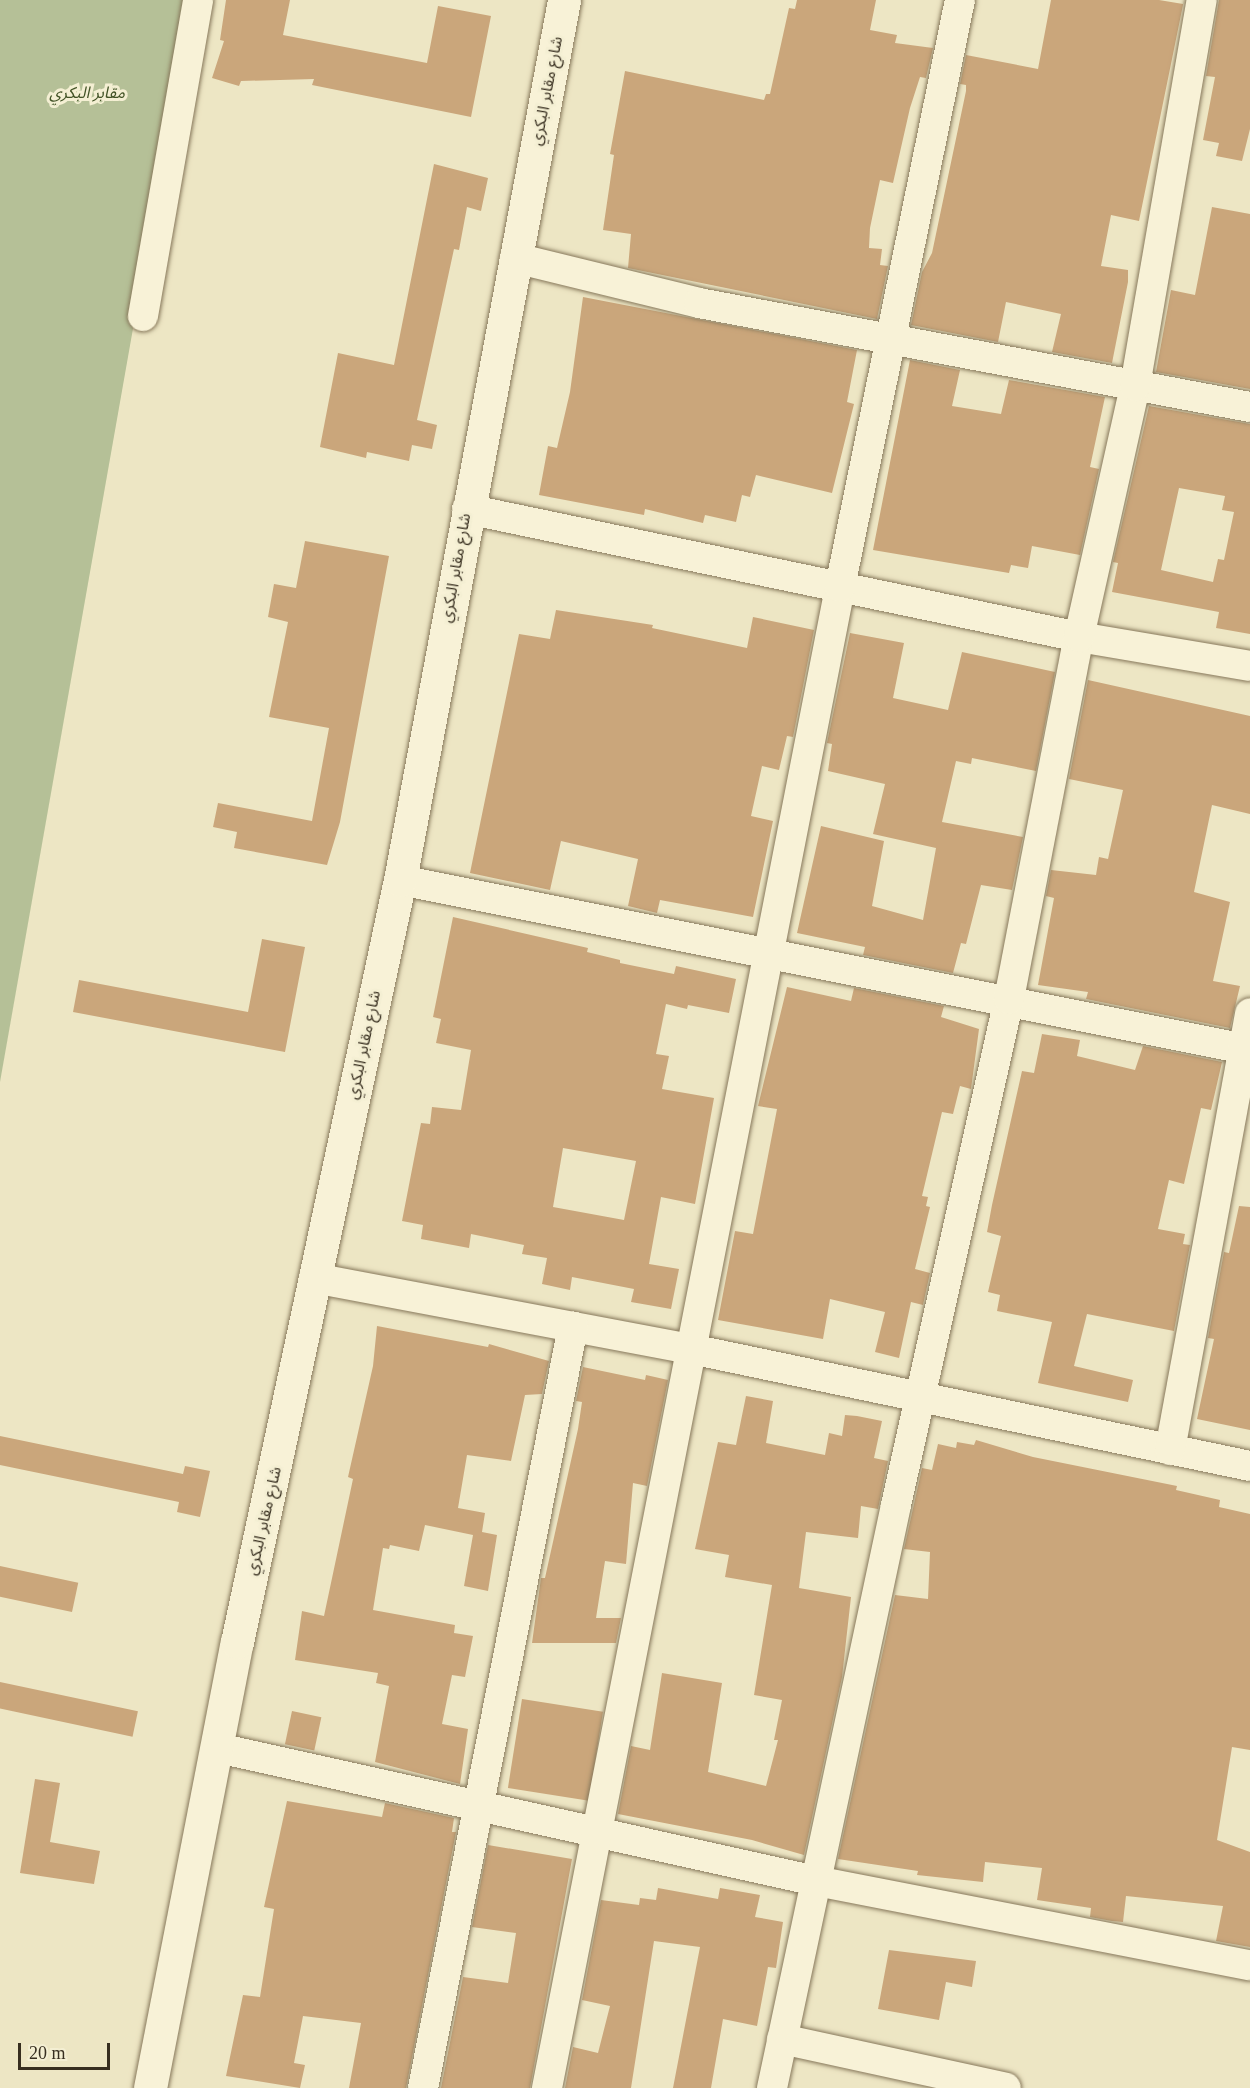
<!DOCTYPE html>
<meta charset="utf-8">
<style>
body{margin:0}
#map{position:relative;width:1250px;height:2088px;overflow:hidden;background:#ede6c4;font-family:"Times New Roman","Noto Sans Arabic",serif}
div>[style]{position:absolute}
.cemetery>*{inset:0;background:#b5c097}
.building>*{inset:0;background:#caa67b;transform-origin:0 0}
.roads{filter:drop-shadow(0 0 2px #87785b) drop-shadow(0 0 2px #87785b)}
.minor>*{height:30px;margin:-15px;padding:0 15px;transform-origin:15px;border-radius:15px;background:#f8f2d7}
.tertiary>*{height:33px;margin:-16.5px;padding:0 16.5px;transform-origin:16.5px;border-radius:16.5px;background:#f8f2d7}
span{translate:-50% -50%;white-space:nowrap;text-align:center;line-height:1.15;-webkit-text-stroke:6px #f4efd3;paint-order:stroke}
.street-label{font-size:16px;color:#372e1f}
.park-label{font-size:16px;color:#425326;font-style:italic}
.scale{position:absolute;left:18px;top:2043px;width:92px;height:27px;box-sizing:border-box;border:3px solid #372e1f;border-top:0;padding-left:8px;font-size:18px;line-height:21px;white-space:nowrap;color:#372e1f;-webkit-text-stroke:4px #f4efd3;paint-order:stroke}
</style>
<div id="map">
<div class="cemetery">
<i style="clip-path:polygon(0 0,191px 0,0 1082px)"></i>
</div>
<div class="building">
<i style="clip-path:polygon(226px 0,290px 0,283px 35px,427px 63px,438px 6px,491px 16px,471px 117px,312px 85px,314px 79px,241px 81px,239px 86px,212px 78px,224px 41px,220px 40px)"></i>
<i style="clip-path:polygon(797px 0,876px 0,870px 30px,897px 35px,895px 43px,933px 48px,926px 78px,920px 77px,910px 108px,893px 183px,880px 180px,870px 228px,869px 248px,882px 249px,880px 265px,888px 266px,877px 319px,628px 268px,631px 234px,603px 230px,614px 155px,610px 154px,625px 71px,764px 100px,766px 94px,770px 94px,789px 8px,795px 9px)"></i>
<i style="clip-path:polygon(1051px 0,1159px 0,1183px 4px,1184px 0,1139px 221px,1111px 215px,1101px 266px,1128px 270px,1128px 282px,1112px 363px,1052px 352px,1061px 314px,1006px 302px,998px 342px,911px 325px,922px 272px,932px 253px,966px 91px,966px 85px,960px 84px,966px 55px,1038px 69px)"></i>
<i style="clip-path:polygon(1219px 0,1250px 0,1250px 129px,1242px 161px,1216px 156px,1219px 143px,1203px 140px,1215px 77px,1206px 76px)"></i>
<i style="clip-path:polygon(434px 164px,488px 178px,481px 211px,467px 207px,459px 250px,454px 249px,417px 420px,437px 425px,432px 449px,412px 445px,409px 461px,367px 452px,366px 458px,320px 447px,338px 353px,394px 365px)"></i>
<i style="clip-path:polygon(1212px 207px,1250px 214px,1250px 389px,1156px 372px,1171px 290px,1195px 295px)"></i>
<i style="clip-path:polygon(583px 297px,857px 350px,847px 402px,854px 404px,832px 493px,756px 475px,750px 497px,742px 495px,736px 522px,705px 515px,703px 523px,645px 509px,644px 515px,539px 495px,548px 446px,557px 448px,570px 392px)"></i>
<i style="clip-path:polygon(910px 360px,960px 370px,952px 406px,1001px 414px,1009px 380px,1105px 397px,1090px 467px,1099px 469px,1080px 555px,1032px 546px,1028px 568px,1011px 565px,1009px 573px,873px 550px)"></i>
<i style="clip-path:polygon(evenodd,1149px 406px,1250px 424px,1250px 634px,1216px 628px,1219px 612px,1112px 592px,1118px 563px,1113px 562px,1149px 406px,1179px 488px,1225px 496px,1222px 510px,1234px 512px,1224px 560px,1218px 559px,1213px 582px,1161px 570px,1179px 488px)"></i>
<i style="clip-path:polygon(305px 541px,389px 556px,340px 822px,327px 865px,234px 848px,237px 832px,213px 827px,218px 803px,312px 821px,329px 728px,269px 717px,288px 622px,268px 617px,274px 584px,296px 588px)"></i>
<i style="clip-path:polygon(556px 610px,653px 625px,652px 628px,747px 648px,753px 617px,814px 630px,793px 737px,787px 736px,779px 770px,762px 766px,751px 816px,773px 821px,753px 917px,660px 900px,657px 913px,628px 906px,638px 859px,561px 841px,550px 890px,470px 873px,519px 634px,550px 639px)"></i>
<i style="clip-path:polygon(850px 633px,904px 643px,893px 698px,948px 710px,962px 652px,1055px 672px,1036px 771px,972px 758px,971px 764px,956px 761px,942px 822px,1023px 837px,1012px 890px,981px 885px,966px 944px,961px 943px,953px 973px,863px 955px,865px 947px,797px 933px,821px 826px,884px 841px,872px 906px,923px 920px,936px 848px,873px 834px,885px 784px,828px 771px,832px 744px,827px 743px)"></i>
<i style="clip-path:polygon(1088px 680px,1250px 716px,1250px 814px,1212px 805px,1194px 892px,1230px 902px,1213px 981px,1240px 986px,1230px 1028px,1086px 999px,1088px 992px,1038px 985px,1054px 898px,1046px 896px,1051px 870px,1096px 875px,1099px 857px,1108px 859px,1123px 790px,1069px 779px)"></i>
<i style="clip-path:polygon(evenodd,453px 917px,588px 948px,587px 952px,620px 960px,620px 963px,674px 974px,676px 966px,736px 979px,729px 1013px,688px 1005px,687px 1009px,666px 1004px,656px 1054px,669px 1056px,662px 1089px,714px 1098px,695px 1204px,661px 1197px,649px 1264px,679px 1269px,671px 1309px,631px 1302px,634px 1289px,572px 1277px,570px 1290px,542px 1284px,547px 1258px,522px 1254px,524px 1245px,471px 1234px,469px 1248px,421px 1239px,423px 1225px,402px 1221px,421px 1123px,430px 1124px,432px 1107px,461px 1110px,471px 1050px,436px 1043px,441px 1019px,433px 1017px,453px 917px,563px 1148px,636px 1161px,624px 1220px,553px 1207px,563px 1148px)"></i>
<i style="clip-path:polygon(262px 939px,305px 947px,285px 1052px,73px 1012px,79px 980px,248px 1012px)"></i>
<i style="clip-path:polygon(787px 987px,851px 1001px,854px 988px,944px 1006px,941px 1017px,979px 1029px,971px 1089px,960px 1086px,953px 1114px,942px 1112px,922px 1196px,928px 1197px,926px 1206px,930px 1207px,915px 1269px,930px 1273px,923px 1305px,911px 1302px,899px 1358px,875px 1352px,885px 1312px,830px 1299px,823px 1339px,718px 1320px,735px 1231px,753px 1234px,777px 1109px,758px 1106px)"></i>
<i style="clip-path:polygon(1042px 1034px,1080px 1040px,1077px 1056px,1135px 1070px,1143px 1046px,1222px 1062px,1211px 1110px,1201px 1108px,1184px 1184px,1169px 1180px,1158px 1229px,1185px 1234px,1183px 1244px,1190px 1245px,1174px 1331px,1087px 1314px,1074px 1366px,1133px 1380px,1128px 1402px,1038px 1383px,1052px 1322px,997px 1311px,1000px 1295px,988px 1292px,1001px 1236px,987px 1232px,992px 1205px,1022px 1071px,1034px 1073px)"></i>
<i style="clip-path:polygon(1239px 1206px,1250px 1207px,1250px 1430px,1197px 1419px,1214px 1339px,1208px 1338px,1224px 1252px,1229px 1253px)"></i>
<i style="clip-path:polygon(377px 1326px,488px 1347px,489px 1344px,549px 1361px,542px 1394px,525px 1395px,511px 1461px,467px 1455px,458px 1508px,485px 1513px,482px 1532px,497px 1535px,488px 1591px,464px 1586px,473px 1535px,425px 1525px,419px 1551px,390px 1545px,389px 1549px,383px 1548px,373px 1610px,455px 1625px,454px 1633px,473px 1636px,465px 1677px,452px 1675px,442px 1724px,468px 1729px,460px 1784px,375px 1762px,389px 1686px,376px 1683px,378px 1673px,295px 1660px,302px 1611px,324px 1616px,353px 1479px,348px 1477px,373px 1366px)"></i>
<i style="clip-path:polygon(583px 1367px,645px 1380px,646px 1375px,668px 1380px,647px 1486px,633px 1483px,626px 1564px,605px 1561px,596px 1618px,621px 1618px,616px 1643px,532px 1643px,541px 1578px,545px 1578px,578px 1429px,582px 1402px,576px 1401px)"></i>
<i style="clip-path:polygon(746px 1396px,773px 1401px,766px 1443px,825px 1455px,829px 1433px,842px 1436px,845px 1415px,857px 1416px,882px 1421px,874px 1458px,888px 1461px,878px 1509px,861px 1506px,858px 1538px,806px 1532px,799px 1588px,851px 1597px,842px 1677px,804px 1855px,752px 1840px,618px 1814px,631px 1746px,650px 1750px,662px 1673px,722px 1683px,708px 1772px,766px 1786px,778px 1740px,774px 1740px,782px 1700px,754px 1695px,772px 1585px,725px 1577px,729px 1555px,695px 1549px,718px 1442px,736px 1445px)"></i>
<i style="clip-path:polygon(0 1436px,183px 1474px,185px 1466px,210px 1471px,200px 1517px,177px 1512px,179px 1502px,0 1465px)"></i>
<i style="clip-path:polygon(976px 1440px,1033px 1457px,1177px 1486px,1176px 1490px,1220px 1500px,1219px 1507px,1250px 1514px,1250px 1750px,1232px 1747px,1217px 1840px,1250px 1852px,1250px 1947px,1216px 1941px,1223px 1906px,1126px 1896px,1123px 1922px,1112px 1921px,1090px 1917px,1091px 1908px,1037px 1900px,1042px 1868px,985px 1862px,983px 1882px,917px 1875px,918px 1871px,838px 1859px,895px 1595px,928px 1599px,930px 1552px,904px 1549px,922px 1468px,932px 1470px,938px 1444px,956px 1448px,957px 1442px,974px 1445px)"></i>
<i style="left:0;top:1566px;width:80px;height:30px;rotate:12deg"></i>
<i style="left:0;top:1682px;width:141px;height:26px;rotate:12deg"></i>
<i style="left:522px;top:1699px;width:82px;height:90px;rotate:9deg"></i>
<i style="left:292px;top:1711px;width:30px;height:34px;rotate:12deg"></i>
<i style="clip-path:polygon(35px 1779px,60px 1783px,50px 1842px,100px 1851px,94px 1884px,20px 1873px)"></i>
<i style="clip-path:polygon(287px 1801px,382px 1817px,385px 1803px,454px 1818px,452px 1832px,456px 1832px,406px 2088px,349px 2088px,361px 2023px,303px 2016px,294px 2063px,305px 2065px,300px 2088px,226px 2076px,243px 1995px,260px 1997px,274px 1909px,264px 1907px)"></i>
<i style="clip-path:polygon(488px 1845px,572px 1859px,530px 2088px,441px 2088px,463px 1977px,508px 1983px,516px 1933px,472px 1927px)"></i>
<i style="clip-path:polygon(658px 1888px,718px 1899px,720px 1888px,760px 1895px,755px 1917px,783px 1922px,776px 1968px,768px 1967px,757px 2026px,723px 2019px,711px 2088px,673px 2088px,700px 1947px,654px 1941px,631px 2088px,565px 2088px,573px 2047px,598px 2053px,610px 2006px,582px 2000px,601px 1900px,639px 1905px,640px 1898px,656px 1900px)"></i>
<i style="clip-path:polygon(889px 1950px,976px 1961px,972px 1987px,946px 1982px,939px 2020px,878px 2009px)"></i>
</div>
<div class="roads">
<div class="minor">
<i style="left:515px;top:258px;width:189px;rotate:13.7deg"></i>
<i style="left:699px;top:303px;width:561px;rotate:10.69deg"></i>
<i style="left:143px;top:316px;width:321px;rotate:-80.1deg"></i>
<i style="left:467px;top:509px;width:625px;rotate:11.81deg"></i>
<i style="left:1079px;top:637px;width:173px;rotate:9.6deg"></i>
<i style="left:400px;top:880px;width:867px;rotate:11.31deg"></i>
<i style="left:314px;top:1278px;width:384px;rotate:10.7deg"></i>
<i style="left:691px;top:1349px;width:571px;rotate:11.82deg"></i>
<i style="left:1170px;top:1450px;width:444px;rotate:-79.6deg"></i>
<i style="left:218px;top:1748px;width:613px;rotate:12.54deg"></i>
<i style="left:816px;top:1881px;width:442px;rotate:11deg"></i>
<i style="left:782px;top:2039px;width:229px;rotate:12.3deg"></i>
<i style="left:423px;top:2088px;width:776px;rotate:-78.85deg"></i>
<i style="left:547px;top:2088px;width:1529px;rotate:-78.95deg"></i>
<i style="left:840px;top:587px;width:599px;rotate:-78.45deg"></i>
<i style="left:772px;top:2088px;width:596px;rotate:-77.99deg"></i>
<i style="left:896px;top:1505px;width:518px;rotate:-77.41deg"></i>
<i style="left:1009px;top:999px;width:369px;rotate:-79.1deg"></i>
<i style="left:1079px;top:637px;width:257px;rotate:-77.4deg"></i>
<i style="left:1135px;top:386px;width:392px;rotate:-80.2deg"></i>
</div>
<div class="tertiary">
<i style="left:150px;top:2088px;width:454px;rotate:-79deg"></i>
<i style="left:237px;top:1642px;width:779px;rotate:-77.93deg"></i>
<i style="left:400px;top:880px;width:895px;rotate:-79.44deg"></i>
</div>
</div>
<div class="street-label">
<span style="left:547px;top:91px;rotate:-79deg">شارع مقابر البكري</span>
<span style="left:456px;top:568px;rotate:-80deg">شارع مقابر البكري</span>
<span style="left:364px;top:1045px;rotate:-78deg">شارع مقابر البكري</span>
<span style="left:264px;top:1521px;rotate:-77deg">شارع مقابر البكري</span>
</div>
<div class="park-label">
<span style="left:87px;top:93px">مقابر البكري</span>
</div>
<div class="scale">20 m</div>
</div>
